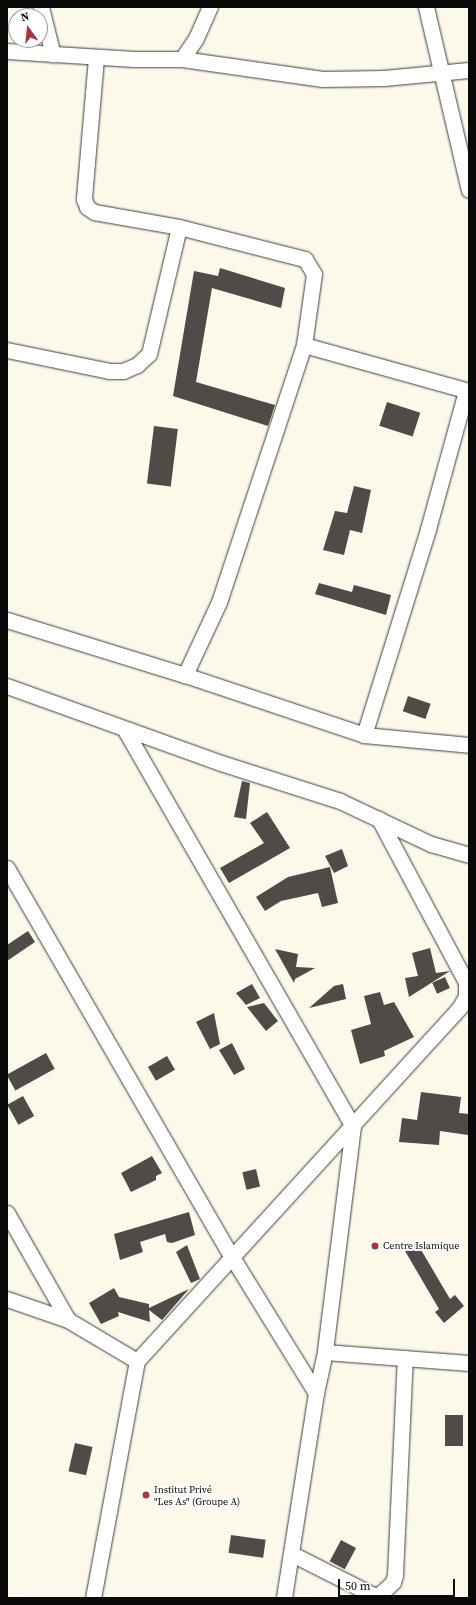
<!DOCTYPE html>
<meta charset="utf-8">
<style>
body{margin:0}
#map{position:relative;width:476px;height:1605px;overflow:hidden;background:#fcf8ea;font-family:"Source Serif 4",serif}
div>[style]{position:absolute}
.building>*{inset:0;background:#514b48;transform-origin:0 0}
.roads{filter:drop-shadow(0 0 1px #3d3d3d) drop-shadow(0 0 1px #3d3d3d)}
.minor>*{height:15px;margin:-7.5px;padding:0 7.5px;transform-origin:7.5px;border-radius:7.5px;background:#fff}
.dots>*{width:11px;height:11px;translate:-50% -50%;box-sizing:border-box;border:2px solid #fff;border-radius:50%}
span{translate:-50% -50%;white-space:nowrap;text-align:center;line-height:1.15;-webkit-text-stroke:4px #fff;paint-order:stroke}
.poi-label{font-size:10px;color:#0a0a0a}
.left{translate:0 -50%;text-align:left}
.frame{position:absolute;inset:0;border:8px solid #0a0a0a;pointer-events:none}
.north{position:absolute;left:8px;top:8px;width:40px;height:40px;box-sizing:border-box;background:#fff;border:1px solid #9d9d9d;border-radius:50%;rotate:345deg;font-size:11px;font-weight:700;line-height:16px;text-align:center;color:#0a0a0a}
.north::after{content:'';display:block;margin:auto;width:14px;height:18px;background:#a73540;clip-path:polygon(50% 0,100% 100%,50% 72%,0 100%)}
.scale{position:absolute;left:338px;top:1579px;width:117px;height:18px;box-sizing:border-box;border:2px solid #0a0a0a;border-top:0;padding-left:5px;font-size:12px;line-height:14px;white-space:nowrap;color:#0a0a0a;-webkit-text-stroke:3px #fff;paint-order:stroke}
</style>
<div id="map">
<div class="building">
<i style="clip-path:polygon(220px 268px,285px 288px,281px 308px,212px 288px,196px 382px,275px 405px,268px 426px,173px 396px,194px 271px,218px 276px)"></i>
<i style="left:387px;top:402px;width:35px;height:25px;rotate:18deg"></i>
<i style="left:154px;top:426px;width:24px;height:58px;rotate:7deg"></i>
<i style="clip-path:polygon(354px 486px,371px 490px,362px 533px,350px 530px,344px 555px,323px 550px,335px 511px,347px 513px)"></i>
<i style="clip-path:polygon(319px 583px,352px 592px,354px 585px,391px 595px,386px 615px,315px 594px)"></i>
<i style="left:408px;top:696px;width:24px;height:16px;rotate:19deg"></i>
<i style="clip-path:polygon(242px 781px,250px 783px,246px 819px,234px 817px)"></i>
<i style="clip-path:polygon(267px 812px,290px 848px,229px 883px,220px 868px,264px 843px,250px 823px)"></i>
<i style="clip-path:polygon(342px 849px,348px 866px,334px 873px,325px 856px)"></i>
<i style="clip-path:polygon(330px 867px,338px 903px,322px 907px,318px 893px,281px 901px,265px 911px,256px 897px,288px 877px)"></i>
<i style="clip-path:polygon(28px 931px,35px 942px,7px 961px,7px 945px)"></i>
<i style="clip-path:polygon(430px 948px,436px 973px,450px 971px,409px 997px,405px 978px,418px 976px,412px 953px)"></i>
<i style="clip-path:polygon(275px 949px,298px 954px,296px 967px,315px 968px,295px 979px,294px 983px)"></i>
<i style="left:445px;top:977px;width:12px;height:14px;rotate:66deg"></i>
<i style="clip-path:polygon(252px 984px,260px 998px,246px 1005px,236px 993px)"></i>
<i style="clip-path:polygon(343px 984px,346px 999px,309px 1008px,334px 986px)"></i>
<i style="clip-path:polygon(380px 992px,384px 1005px,394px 1002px,414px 1037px,384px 1051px,385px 1056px,360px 1064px,351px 1030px,371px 1024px,364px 996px)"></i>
<i style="clip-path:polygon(264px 1003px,278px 1021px,266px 1031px,247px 1007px)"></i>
<i style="clip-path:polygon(214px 1013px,220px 1044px,210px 1049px,196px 1022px)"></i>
<i style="clip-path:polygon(232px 1043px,245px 1069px,234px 1075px,219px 1050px)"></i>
<i style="left:46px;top:1053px;width:18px;height:45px;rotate:61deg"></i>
<i style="left:167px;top:1056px;width:16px;height:22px;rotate:60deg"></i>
<i style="clip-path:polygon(421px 1092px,461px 1097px,459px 1113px,469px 1114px,468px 1135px,440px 1131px,439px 1145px,399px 1142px,402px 1118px,417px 1120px)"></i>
<i style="left:23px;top:1096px;width:23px;height:18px;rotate:61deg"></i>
<i style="clip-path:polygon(152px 1156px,162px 1173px,156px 1176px,156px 1180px,131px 1192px,121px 1173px)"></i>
<i style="left:256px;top:1169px;width:18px;height:14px;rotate:77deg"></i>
<i style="clip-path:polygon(189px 1212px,195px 1235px,172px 1243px,167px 1242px,165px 1234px,140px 1242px,143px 1252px,120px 1260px,114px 1234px)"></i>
<i style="clip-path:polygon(417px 1243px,450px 1299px,455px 1295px,464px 1306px,444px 1323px,435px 1312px,439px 1309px,405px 1251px)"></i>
<i style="clip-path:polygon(187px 1245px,200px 1279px,191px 1283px,176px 1252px)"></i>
<i style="clip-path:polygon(114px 1288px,119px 1297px,149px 1304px,149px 1308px,189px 1289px,162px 1320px,149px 1310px,150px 1322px,118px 1312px,119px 1316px,101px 1324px,89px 1303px)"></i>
<i style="left:445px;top:1415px;width:18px;height:31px"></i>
<i style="left:75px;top:1443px;width:18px;height:29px;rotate:13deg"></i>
<i style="left:231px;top:1535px;width:35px;height:18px;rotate:8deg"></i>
<i style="left:341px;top:1540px;width:17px;height:24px;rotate:28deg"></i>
</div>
<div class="roads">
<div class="minor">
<i style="left:41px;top:7px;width:49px;rotate:76deg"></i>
<i style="left:426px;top:7px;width:188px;rotate:76.8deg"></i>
<i style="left:7px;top:51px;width:127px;rotate:3.6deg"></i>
<i style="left:134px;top:59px;width:48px"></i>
<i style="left:182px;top:59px;width:142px;rotate:8.1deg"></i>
<i style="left:323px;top:79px;width:61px;rotate:-0.9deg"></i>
<i style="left:384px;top:78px;width:85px;rotate:-5.4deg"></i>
<i style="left:96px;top:58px;width:142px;rotate:94.9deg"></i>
<i style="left:84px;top:199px;width:9px;rotate:69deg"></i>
<i style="left:87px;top:207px;width:9px;rotate:36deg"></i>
<i style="left:94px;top:212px;width:86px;rotate:10deg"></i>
<i style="left:179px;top:227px;width:130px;rotate:14.3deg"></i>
<i style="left:305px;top:259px;width:17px;rotate:59deg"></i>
<i style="left:314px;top:274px;width:72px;rotate:98deg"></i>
<i style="left:304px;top:345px;width:271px;rotate:108.3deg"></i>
<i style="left:219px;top:602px;width:81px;rotate:115deg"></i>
<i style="left:182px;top:59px;width:25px;rotate:-56deg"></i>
<i style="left:196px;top:38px;width:34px;rotate:-66deg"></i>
<i style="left:304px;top:345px;width:171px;rotate:15.6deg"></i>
<i style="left:7px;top:350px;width:104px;rotate:11.6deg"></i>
<i style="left:109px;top:371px;width:14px"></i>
<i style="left:123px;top:371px;width:15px;rotate:-23deg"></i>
<i style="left:137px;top:365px;width:16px;rotate:-43deg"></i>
<i style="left:149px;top:354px;width:130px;rotate:-76.7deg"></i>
<i style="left:7px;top:620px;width:186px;rotate:17.2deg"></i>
<i style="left:185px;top:675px;width:189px;rotate:18.5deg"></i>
<i style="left:364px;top:735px;width:105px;rotate:5.4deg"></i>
<i style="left:7px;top:686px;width:227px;rotate:19.8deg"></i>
<i style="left:221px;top:763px;width:125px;rotate:17.7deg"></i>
<i style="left:340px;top:801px;width:101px;rotate:25.3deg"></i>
<i style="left:431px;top:844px;width:40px;rotate:16deg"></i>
<i style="left:125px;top:730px;width:457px;rotate:60.1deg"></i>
<i style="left:353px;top:1126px;width:228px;rotate:97.1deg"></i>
<i style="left:325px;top:1352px;width:42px;rotate:102.4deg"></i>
<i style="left:316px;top:1393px;width:207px;rotate:98.9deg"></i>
<i style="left:364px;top:735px;width:216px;rotate:-72.7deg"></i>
<i style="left:428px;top:529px;width:143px;rotate:-74.6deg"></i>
<i style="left:7px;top:868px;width:449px;rotate:60deg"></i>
<i style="left:232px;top:1257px;width:160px;rotate:58.3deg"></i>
<i style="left:7px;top:1213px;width:123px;rotate:60.3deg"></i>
<i style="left:7px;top:1299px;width:65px;rotate:19deg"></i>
<i style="left:68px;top:1320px;width:80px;rotate:30.7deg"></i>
<i style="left:137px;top:1361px;width:479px;rotate:-47.6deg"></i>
<i style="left:460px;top:1007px;width:13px;rotate:-61deg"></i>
<i style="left:466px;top:996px;width:14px;rotate:-90deg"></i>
<i style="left:466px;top:982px;width:185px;rotate:-118.1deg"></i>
<i style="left:325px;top:1352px;width:144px;rotate:4.4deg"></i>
<i style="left:292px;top:1554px;width:97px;rotate:26.8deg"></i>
<i style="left:377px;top:1597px;width:22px;rotate:-43deg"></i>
<i style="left:393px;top:1582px;width:7px;rotate:-74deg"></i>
<i style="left:395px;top:1575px;width:217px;rotate:-87.4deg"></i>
<i style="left:93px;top:1598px;width:241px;rotate:-79.5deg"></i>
</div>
</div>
<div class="dots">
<i style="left:375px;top:1246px;background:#a73540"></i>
<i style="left:146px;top:1495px;background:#a73540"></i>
</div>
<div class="poi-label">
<span class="left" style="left:383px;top:1246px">Centre Islamique</span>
<span class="left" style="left:154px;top:1495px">Institut Privé<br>"Les As" (Groupe A)</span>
</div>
<div class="frame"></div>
<div class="north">N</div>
<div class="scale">50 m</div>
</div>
